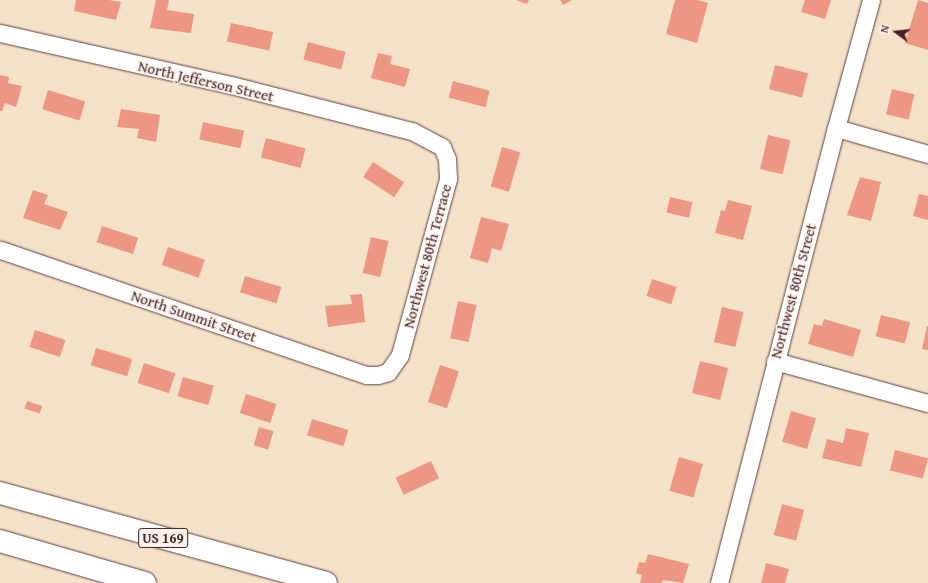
<!DOCTYPE html>
<style>
body{margin:0}
#map{position:relative;width:928px;height:583px;overflow:hidden;background:#f4e2c8;font-family:"Gentium Book Plus",serif}
div>[style]{position:absolute}
.building>*{inset:0;background:#ed9684;transform-origin:0 0}
.roads{filter:drop-shadow(0 0 1px #643c43) drop-shadow(0 0 1px #643c43)}
.street>*{height:17px;margin:-8.5px;padding:0 8.5px;transform-origin:8.5px;border-radius:8.5px;background:#fff}
.highway>*{height:22px;margin:-11px;padding:0 11px;transform-origin:11px;border-radius:11px;background:#fff}
span{translate:-50% -50%;white-space:nowrap;text-align:center;line-height:1.15;-webkit-text-stroke:3.5px #f7f3e8;paint-order:stroke}
.shield-label span{padding:1px 3px;background:#f7f3e8;border:1px solid;border-radius:3px;-webkit-text-stroke-width:0}
.shield-label{font-size:14px;color:#4a1f2b;font-weight:700}
.street-label{font-size:15px;color:#4a1f2b}
.north{position:absolute;left:876px;top:12px;width:40px;height:40px;-webkit-text-stroke:3px #f7f3e8;paint-order:stroke;rotate:285deg;font-size:11px;font-weight:700;line-height:16px;text-align:center;color:#4a1f2b}
.north::after{content:'';display:block;margin:auto;width:14px;height:18px;background:#4a1f2b;clip-path:polygon(50% 0,100% 100%,50% 72%,0 100%)}
</style>
<div id="map">
<div class="building">
<i style="clip-path:polygon(76px 0,109px 0,121px 2px,116px 20px,74px 11px)"></i>
<i style="clip-path:polygon(156px 0,169px 0,167px 10px,194px 14px,191px 33px,150px 28px)"></i>
<i style="clip-path:polygon(516px 0,529px 0,527px 4px)"></i>
<i style="clip-path:polygon(560px 0,572px 0,563px 5px)"></i>
<i style="clip-path:polygon(675px 0,697px 0,708px 3px,697px 43px,666px 34px)"></i>
<i style="clip-path:polygon(805px 0,831px 0,825px 19px,801px 12px)"></i>
<i style="clip-path:polygon(918px 0,928px 3px,928px 50px,905px 43px)"></i>
<i style="left:231px;top:23px;width:43px;height:19px;rotate:12deg"></i>
<i style="left:308px;top:42px;width:39px;height:18px;rotate:15deg"></i>
<i style="clip-path:polygon(378px 53px,392px 56px,390px 64px,410px 69px,405px 87px,371px 78px)"></i>
<i style="left:775px;top:65px;width:34px;height:25px;rotate:14deg"></i>
<i style="clip-path:polygon(0 75px,9px 77px,8px 83px,22px 86px,16px 107px,5px 103px,2px 111px,0 111px)"></i>
<i style="left:453px;top:81px;width:38px;height:17px;rotate:15deg"></i>
<i style="left:892px;top:89px;width:23px;height:26px;rotate:13deg"></i>
<i style="left:48px;top:90px;width:39px;height:20px;rotate:17deg"></i>
<i style="clip-path:polygon(121px 109px,160px 115px,156px 142px,137px 138px,139px 129px,117px 127px)"></i>
<i style="left:203px;top:122px;width:42px;height:18px;rotate:12deg"></i>
<i style="left:768px;top:135px;width:23px;height:35px;rotate:13deg"></i>
<i style="left:266px;top:138px;width:41px;height:20px;rotate:15deg"></i>
<i style="left:502px;top:147px;width:19px;height:41px;rotate:16deg"></i>
<i style="left:373px;top:162px;width:37px;height:18px;rotate:33deg"></i>
<i style="clip-path:polygon(860px 177px,881px 182px,871px 221px,847px 215px)"></i>
<i style="clip-path:polygon(33px 190px,48px 195px,44px 204px,68px 212px,60px 230px,23px 218px)"></i>
<i style="clip-path:polygon(919px 194px,928px 196px,928px 220px,913px 216px)"></i>
<i style="left:670px;top:197px;width:23px;height:16px;rotate:13deg"></i>
<i style="clip-path:polygon(728px 200px,752px 206px,743px 240px,715px 233px,721px 210px,725px 211px)"></i>
<i style="clip-path:polygon(481px 217px,509px 224px,501px 251px,492px 248px,488px 263px,470px 258px)"></i>
<i style="left:102px;top:226px;width:38px;height:17px;rotate:18deg"></i>
<i style="left:371px;top:237px;width:18px;height:37px;rotate:13deg"></i>
<i style="left:168px;top:247px;width:39px;height:19px;rotate:19deg"></i>
<i style="left:245px;top:276px;width:38px;height:17px;rotate:17deg"></i>
<i style="left:652px;top:279px;width:26px;height:18px;rotate:18deg"></i>
<i style="clip-path:polygon(362px 294px,365px 322px,328px 327px,325px 306px,352px 304px,350px 295px)"></i>
<i style="left:458px;top:301px;width:19px;height:38px;rotate:12deg"></i>
<i style="left:722px;top:307px;width:22px;height:36px;rotate:13deg"></i>
<i style="left:881px;top:315px;width:30px;height:22px;rotate:14deg"></i>
<i style="clip-path:polygon(824px 319px,861px 330px,853px 357px,808px 344px,814px 324px,822px 326px)"></i>
<i style="clip-path:polygon(927px 326px,928px 326px,928px 350px,922px 349px)"></i>
<i style="left:35px;top:330px;width:32px;height:18px;rotate:18deg"></i>
<i style="left:96px;top:348px;width:38px;height:18px;rotate:17deg"></i>
<i style="left:700px;top:361px;width:29px;height:33px;rotate:14deg"></i>
<i style="left:144px;top:363px;width:33px;height:21px;rotate:18deg"></i>
<i style="left:440px;top:365px;width:20px;height:39px;rotate:18deg"></i>
<i style="left:183px;top:377px;width:32px;height:20px;rotate:16deg"></i>
<i style="left:246px;top:394px;width:32px;height:20px;rotate:18deg"></i>
<i style="left:27px;top:401px;width:16px;height:8px;rotate:18deg"></i>
<i style="left:791px;top:411px;width:26px;height:32px;rotate:16deg"></i>
<i style="left:312px;top:419px;width:38px;height:17px;rotate:17deg"></i>
<i style="left:259px;top:427px;width:15px;height:19px;rotate:16deg"></i>
<i style="clip-path:polygon(846px 428px,869px 433px,861px 467px,822px 458px,827px 439px,843px 443px)"></i>
<i style="left:895px;top:450px;width:34px;height:21px;rotate:14deg"></i>
<i style="left:679px;top:457px;width:25px;height:35px;rotate:16deg"></i>
<i style="left:431px;top:461px;width:19px;height:39px;rotate:65deg"></i>
<i style="left:782px;top:504px;width:23px;height:32px;rotate:15deg"></i>
<i style="clip-path:polygon(648px 554px,689px 564px,683px 583px,663px 580px,662px 583px,640px 583px,642px 575px,636px 573px,639px 562px,645px 563px)"></i>
<i style="clip-path:polygon(766px 563px,789px 569px,785px 583px,761px 583px)"></i>
</div>
<div class="roads">
<div class="street">
<i style="left:0;top:33px;width:237px;rotate:12.7deg"></i>
<i style="left:231px;top:85px;width:187px;rotate:14.3deg"></i>
<i style="left:412px;top:131px;width:34px;rotate:28deg"></i>
<i style="left:442px;top:147px;width:13px;rotate:67deg"></i>
<i style="left:447px;top:159px;width:20px;rotate:87deg"></i>
<i style="left:448px;top:179px;width:182px;rotate:105.3deg"></i>
<i style="left:400px;top:355px;width:21px;rotate:125deg"></i>
<i style="left:388px;top:372px;width:10px;rotate:163deg"></i>
<i style="left:378px;top:375px;width:12px;rotate:180deg"></i>
<i style="left:366px;top:375px;width:387px;rotate:-161.1deg"></i>
<i style="left:836px;top:128px;width:96px;rotate:15.8deg"></i>
<i style="left:775px;top:361px;width:159px;rotate:15.4deg"></i>
<i style="left:719px;top:583px;width:470px;rotate:-75.6deg"></i>
<i style="left:836px;top:128px;width:133px;rotate:-74.7deg"></i>
</div>
<div class="highway">
<i style="left:0;top:493px;width:338px;rotate:15.4deg"></i>
<i style="left:0;top:541px;width:151px;rotate:16.2deg"></i>
</div>
</div>
<div class="shield-label">
<span style="left:163px;top:538px">US 169</span>
</div>
<div class="street-label">
<span style="left:206px;top:81px;rotate:13deg">North Jefferson Street</span>
<span style="left:427px;top:256px;rotate:-75deg">Northwest 80th Terrace</span>
<span style="left:793px;top:291px;rotate:-75deg">Northwest 80th Street</span>
<span style="left:194px;top:316px;rotate:19deg">North Summit Street</span>
</div>
<div class="north">N</div>
</div>
